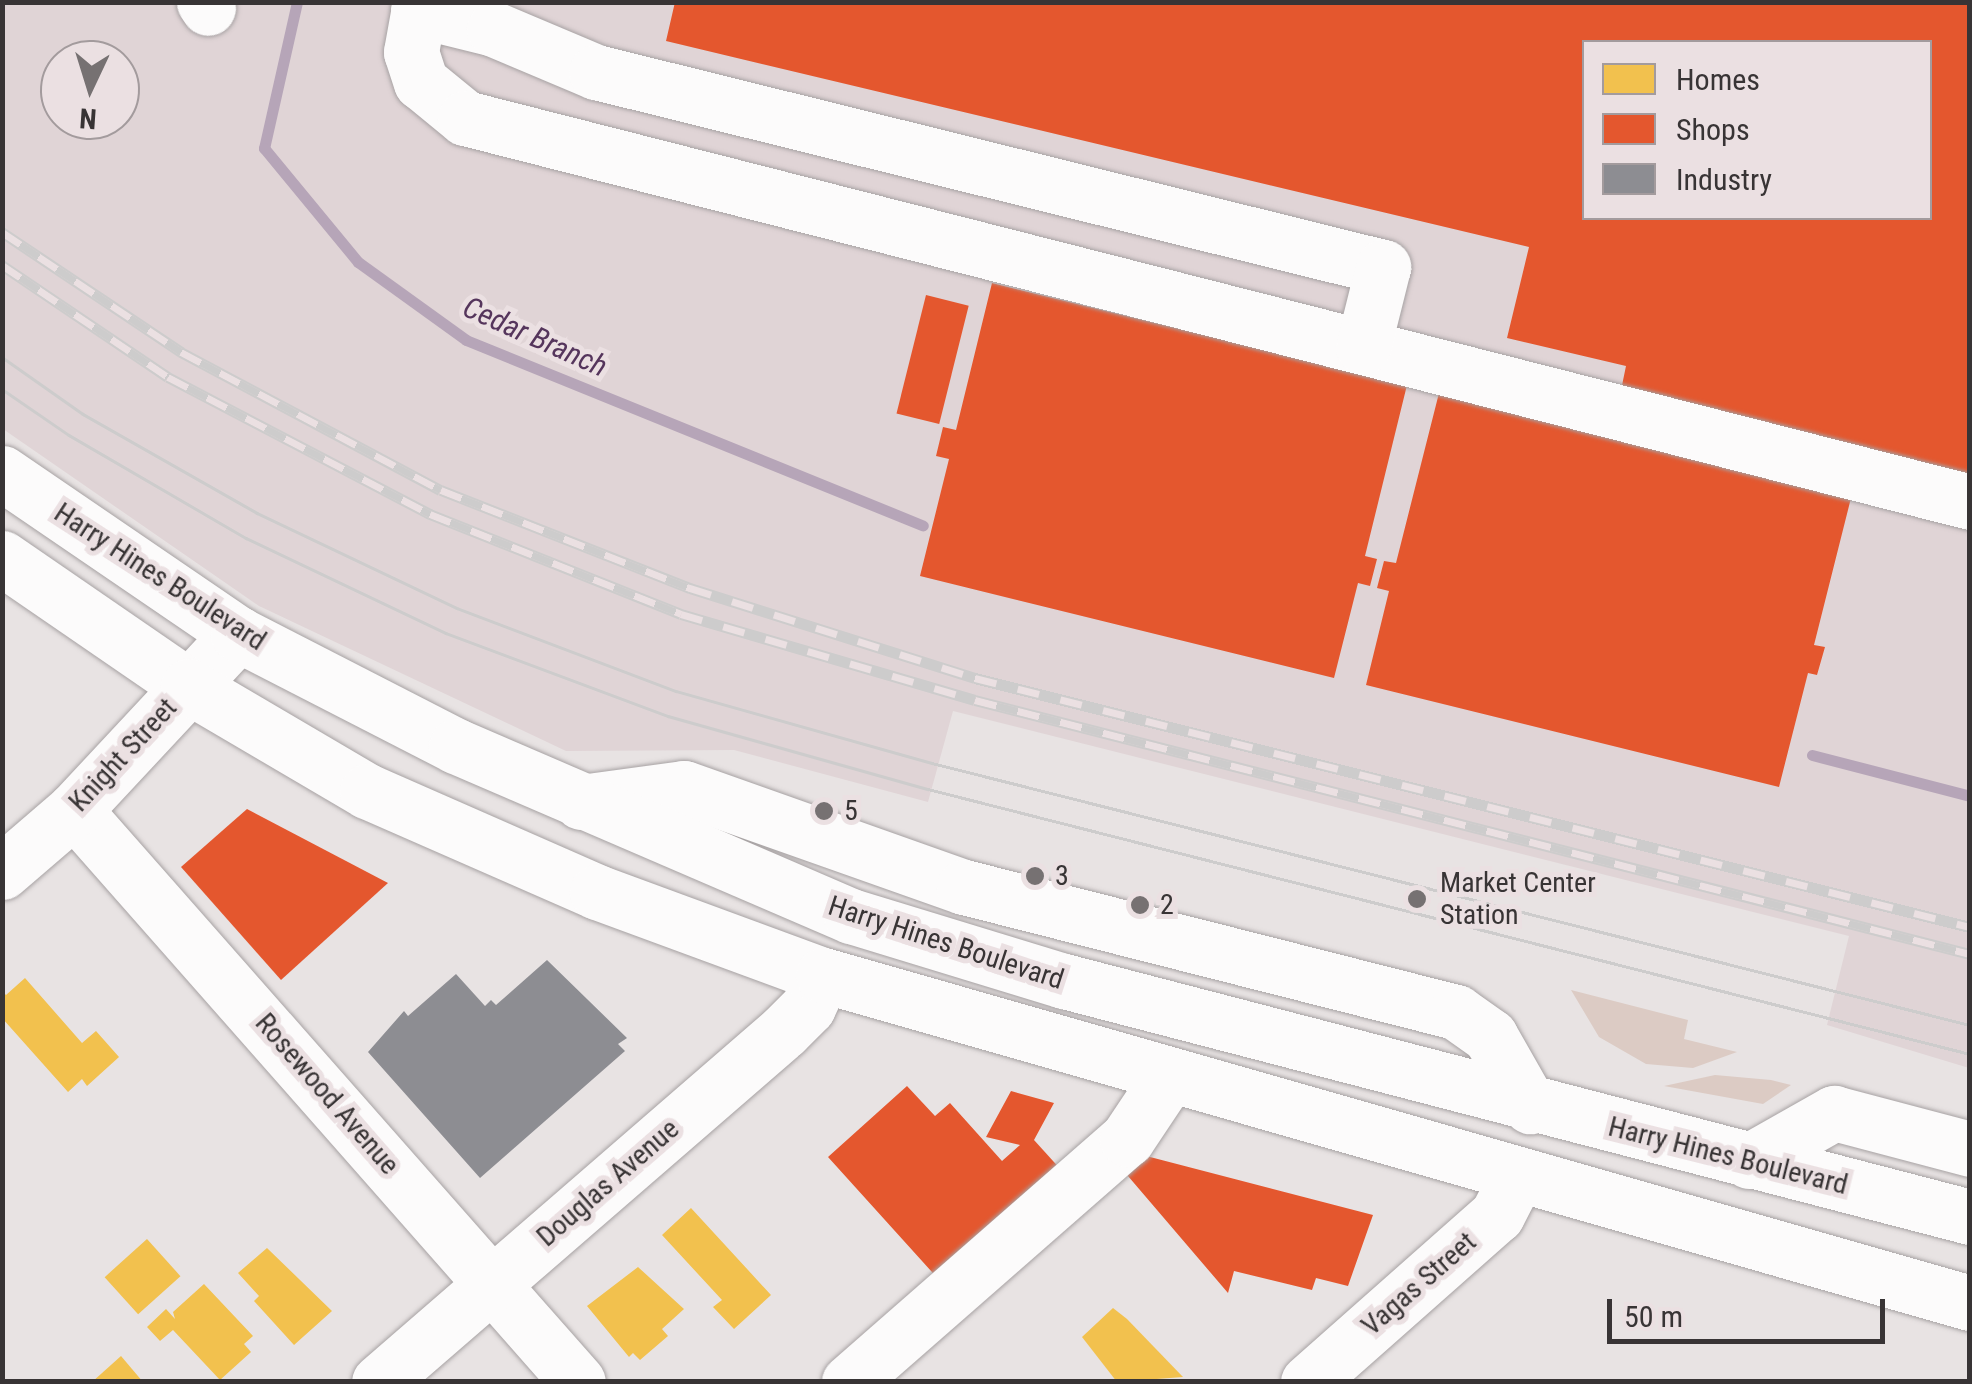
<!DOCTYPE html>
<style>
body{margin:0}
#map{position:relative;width:1972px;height:1384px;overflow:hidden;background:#e8e3e3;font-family:"Roboto Condensed",sans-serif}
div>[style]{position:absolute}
.built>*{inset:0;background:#e0d4d6}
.green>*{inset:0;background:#dccbc4}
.homes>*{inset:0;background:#f2c14e;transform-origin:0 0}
.shops>*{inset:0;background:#e4572e;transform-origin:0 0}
.industry>*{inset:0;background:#8d8d92}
.stream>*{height:11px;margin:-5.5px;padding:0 5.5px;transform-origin:5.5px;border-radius:5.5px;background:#b6a5b8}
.roads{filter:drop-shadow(0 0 2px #a7a2a3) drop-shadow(0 0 2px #a7a2a3)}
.minor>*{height:55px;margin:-27.5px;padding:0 27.5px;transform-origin:27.5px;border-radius:27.5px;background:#fcfbfb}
.major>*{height:55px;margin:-27.5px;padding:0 27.5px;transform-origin:27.5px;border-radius:27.5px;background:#fcfbfb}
.tram>*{height:2.5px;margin:-1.25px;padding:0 1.25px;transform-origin:1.25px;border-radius:1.25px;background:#cdcccc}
.rail>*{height:11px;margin-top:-5.5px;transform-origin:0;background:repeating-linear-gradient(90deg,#ebe0e2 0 22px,#cdcccc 0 44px);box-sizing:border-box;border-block:2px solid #cdcccc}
.dots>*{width:28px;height:28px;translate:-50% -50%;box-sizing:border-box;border:5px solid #ebe0e2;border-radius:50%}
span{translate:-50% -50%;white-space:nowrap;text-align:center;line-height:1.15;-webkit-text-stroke:10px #ebe0e2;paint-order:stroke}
.street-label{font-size:28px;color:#383435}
.poi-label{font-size:28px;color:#383435}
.left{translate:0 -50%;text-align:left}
.water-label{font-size:30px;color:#55355c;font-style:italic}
.frame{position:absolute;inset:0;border:5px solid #383435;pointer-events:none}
.legend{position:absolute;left:1582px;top:40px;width:350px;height:180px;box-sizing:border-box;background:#ebe0e2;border:2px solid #a39b9d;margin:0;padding:12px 18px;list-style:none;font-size:30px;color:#383435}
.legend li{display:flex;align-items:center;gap:20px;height:50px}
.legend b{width:50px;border:2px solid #a39b9d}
.north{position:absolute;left:40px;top:40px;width:100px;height:100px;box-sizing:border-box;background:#ebe0e2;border:2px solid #a39b9d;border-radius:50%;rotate:184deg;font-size:28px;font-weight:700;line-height:40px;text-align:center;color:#383435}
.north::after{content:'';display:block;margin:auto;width:35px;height:45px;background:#767172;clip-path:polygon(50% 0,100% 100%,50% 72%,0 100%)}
.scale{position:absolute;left:1607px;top:1299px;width:278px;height:45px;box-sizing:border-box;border:5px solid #383435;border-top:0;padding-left:12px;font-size:30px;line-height:35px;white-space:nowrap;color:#383435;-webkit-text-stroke:8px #ebe0e2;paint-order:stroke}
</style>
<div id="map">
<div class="built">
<i style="clip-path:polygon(evenodd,2px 3px,1969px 3px,1969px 1068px,1827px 1025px,1849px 936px,953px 711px,928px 802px,734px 750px,566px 751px,259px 606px,3px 429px,2px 3px,1584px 42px,1930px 42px,1930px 218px,1584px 218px,1584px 42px,2px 3px,60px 60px,120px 60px,120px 120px,60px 120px,60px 60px)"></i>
</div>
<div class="green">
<i style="clip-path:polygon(1571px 990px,1688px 1020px,1684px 1039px,1737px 1052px,1693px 1068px,1646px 1064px,1599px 1037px)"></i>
<i style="clip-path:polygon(1715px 1075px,1771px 1080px,1791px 1085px,1763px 1104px,1664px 1086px)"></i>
</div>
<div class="homes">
<i style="clip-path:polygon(25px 978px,82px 1043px,96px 1031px,119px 1057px,87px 1086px,82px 1079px,68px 1092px,2px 1018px,2px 991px,6px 995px)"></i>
<i style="clip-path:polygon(691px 1208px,771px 1295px,734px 1329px,713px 1307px,722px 1300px,662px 1235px)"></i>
<i style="left:147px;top:1239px;width:50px;height:57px;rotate:48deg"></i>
<i style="clip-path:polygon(267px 1248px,332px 1311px,294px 1345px,254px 1301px,259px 1296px,238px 1273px)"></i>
<i style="clip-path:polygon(638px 1267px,684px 1309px,662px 1329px,668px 1336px,640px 1360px,633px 1353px,629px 1357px,587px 1306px)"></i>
<i style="clip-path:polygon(204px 1284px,253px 1336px,244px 1344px,251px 1352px,220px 1380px,173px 1330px,160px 1341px,147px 1327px,166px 1309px,175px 1319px,173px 1312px)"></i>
<i style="clip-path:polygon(1113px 1308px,1127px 1319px,1183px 1377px,1117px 1382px,1082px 1337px)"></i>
<i style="clip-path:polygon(121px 1356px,143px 1382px,92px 1382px)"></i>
</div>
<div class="shops">
<i style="clip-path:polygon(evenodd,675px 2px,1970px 2px,1970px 478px,1620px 395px,1626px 366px,1507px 338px,1529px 247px,666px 41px,675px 2px,1584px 42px,1930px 42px,1930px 218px,1584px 218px,1584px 42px)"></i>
<i style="clip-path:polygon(992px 283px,1407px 385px,1365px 556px,1377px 559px,1370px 586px,1358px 583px,1334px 678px,920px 576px,949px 459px,936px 456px,943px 427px,956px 430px)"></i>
<i style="left:926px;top:295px;width:44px;height:122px;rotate:14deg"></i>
<i style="clip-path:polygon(1439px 393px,1852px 494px,1814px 645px,1825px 647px,1817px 675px,1808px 673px,1779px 787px,1366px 685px,1389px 591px,1377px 588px,1384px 561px,1396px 563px)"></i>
<i style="clip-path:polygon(247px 809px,388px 883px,281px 980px,181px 867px)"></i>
<i style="clip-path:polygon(907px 1086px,935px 1116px,950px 1103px,1002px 1161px,1020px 1145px,986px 1137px,1011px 1091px,1054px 1103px,1034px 1140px,1063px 1172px,941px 1282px,828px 1157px)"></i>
<i style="clip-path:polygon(1127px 1151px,1373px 1215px,1348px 1286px,1316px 1278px,1312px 1290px,1234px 1271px,1228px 1293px,1116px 1162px)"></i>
</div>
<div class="industry">
<i style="clip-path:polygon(547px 960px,627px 1038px,618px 1044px,625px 1051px,480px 1178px,368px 1052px,404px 1011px,408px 1016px,456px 974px,485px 1006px,491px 1000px,496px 1005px)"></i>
</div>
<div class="stream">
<i style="left:297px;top:2px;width:150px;rotate:102.7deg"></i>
<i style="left:264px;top:148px;width:148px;rotate:50.5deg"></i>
<i style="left:358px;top:262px;width:133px;rotate:35.8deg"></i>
<i style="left:466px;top:340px;width:493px;rotate:22.1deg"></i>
<i style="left:1812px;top:755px;width:163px;rotate:14.5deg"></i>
</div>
<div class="roads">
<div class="minor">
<i style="left:204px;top:2px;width:7px;rotate:56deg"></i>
<i style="left:420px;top:2px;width:51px;rotate:100.2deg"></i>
<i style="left:411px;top:52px;width:32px;rotate:72deg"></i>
<i style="left:421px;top:82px;width:57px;rotate:39.3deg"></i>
<i style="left:465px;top:118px;width:1553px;rotate:14.31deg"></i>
<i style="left:418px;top:10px;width:78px;rotate:14deg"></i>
<i style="left:494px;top:29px;width:111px;rotate:22.9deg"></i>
<i style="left:596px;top:72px;width:811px;rotate:13.92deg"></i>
<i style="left:1383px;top:267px;width:82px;rotate:104deg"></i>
<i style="left:581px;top:802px;width:104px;rotate:-7.7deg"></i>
<i style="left:684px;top:788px;width:297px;rotate:19.5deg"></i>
<i style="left:964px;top:887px;width:508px;rotate:14.26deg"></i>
<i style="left:1456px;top:1012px;width:42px;rotate:35.2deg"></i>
<i style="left:1490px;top:1036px;width:81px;rotate:60.3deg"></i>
<i style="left:74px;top:810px;width:762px;rotate:48.62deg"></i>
<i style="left:2px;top:872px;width:95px;rotate:-40.7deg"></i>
<i style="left:74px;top:810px;width:241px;rotate:-47deg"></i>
<i style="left:1749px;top:1161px;width:98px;rotate:-29.5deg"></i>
<i style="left:1834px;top:1113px;width:141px;rotate:14.8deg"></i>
<i style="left:379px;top:1382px;width:536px;rotate:-40.91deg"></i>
<i style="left:784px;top:1031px;width:34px;rotate:-45deg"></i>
<i style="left:808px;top:1007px;width:35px;rotate:-65deg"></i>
<i style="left:849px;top:1382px;width:369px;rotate:-41.2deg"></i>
<i style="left:1127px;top:1139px;width:76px;rotate:-56.3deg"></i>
<i style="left:1308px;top:1382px;width:252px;rotate:-41.5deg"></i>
<i style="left:1497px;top:1215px;width:44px;rotate:-62.9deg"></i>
</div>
<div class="major">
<i style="left:2px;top:473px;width:286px;rotate:34.3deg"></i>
<i style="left:238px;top:634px;width:245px;rotate:27.2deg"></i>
<i style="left:456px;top:746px;width:430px;rotate:23.3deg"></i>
<i style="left:851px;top:916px;width:223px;rotate:17deg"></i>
<i style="left:1064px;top:981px;width:936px;rotate:14.6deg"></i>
<i style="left:2px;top:558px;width:226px;rotate:34.5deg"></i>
<i style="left:188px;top:686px;width:208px;rotate:30.4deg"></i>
<i style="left:367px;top:791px;width:251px;rotate:23.7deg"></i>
<i style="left:597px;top:892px;width:241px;rotate:20.2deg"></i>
<i style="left:823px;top:975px;width:1193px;rotate:15.96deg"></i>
</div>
</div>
<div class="tram">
<i style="left:2px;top:357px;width:99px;rotate:35.1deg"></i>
<i style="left:83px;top:414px;width:200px;rotate:29.6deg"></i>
<i style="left:257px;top:513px;width:221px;rotate:25.4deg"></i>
<i style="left:457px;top:608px;width:234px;rotate:20.8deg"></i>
<i style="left:676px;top:691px;width:266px;rotate:15.7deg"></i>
<i style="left:932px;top:763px;width:1071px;rotate:14.17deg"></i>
<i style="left:2px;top:389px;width:81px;rotate:34.5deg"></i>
<i style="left:69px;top:435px;width:205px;rotate:30.2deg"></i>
<i style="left:246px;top:538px;width:221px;rotate:25.4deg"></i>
<i style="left:446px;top:633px;width:237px;rotate:20.5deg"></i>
<i style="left:668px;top:716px;width:270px;rotate:15.7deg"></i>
<i style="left:928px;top:789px;width:1075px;rotate:14.27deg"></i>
</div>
<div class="rail">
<i style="left:2px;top:232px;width:216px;rotate:33.8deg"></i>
<i style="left:181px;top:352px;width:294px;rotate:28deg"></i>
<i style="left:441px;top:490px;width:268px;rotate:21.5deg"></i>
<i style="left:690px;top:588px;width:299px;rotate:17.5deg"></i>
<i style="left:975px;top:678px;width:1026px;rotate:14.05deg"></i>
<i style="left:2px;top:265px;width:200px;rotate:34deg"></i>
<i style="left:168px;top:377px;width:296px;rotate:27.6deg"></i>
<i style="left:430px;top:514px;width:270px;rotate:21.7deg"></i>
<i style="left:681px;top:614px;width:306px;rotate:16.3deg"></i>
<i style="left:975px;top:700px;width:1027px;rotate:14.32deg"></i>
</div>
<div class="dots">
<i style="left:824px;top:811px;background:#767172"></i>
<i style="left:1035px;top:876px;background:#767172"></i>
<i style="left:1417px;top:899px;background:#767172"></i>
<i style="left:1140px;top:905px;background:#767172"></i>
</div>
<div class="street-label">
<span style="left:160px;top:577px;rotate:33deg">Harry Hines Boulevard</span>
<span style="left:123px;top:755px;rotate:-47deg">Knight Street</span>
<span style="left:946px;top:943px;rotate:18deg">Harry Hines Boulevard</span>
<span style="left:327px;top:1094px;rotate:49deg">Rosewood Avenue</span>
<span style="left:1728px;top:1156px;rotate:14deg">Harry Hines Boulevard</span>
<span style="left:608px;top:1183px;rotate:-41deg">Douglas Avenue</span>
<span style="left:1419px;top:1284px;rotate:-41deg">Vagas Street</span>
</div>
<div class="poi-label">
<span class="left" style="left:844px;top:811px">5</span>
<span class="left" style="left:1055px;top:876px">3</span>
<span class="left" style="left:1440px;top:899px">Market Center<br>Station</span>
<span class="left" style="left:1160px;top:905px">2</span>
</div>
<div class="water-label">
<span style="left:535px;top:337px;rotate:24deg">Cedar Branch</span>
</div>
<div class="frame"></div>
<ul class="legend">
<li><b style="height:28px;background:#f2c14e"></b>Homes</li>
<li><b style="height:28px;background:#e4572e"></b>Shops</li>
<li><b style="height:28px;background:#8d8d92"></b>Industry</li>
</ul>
<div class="north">N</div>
<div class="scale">50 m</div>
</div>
